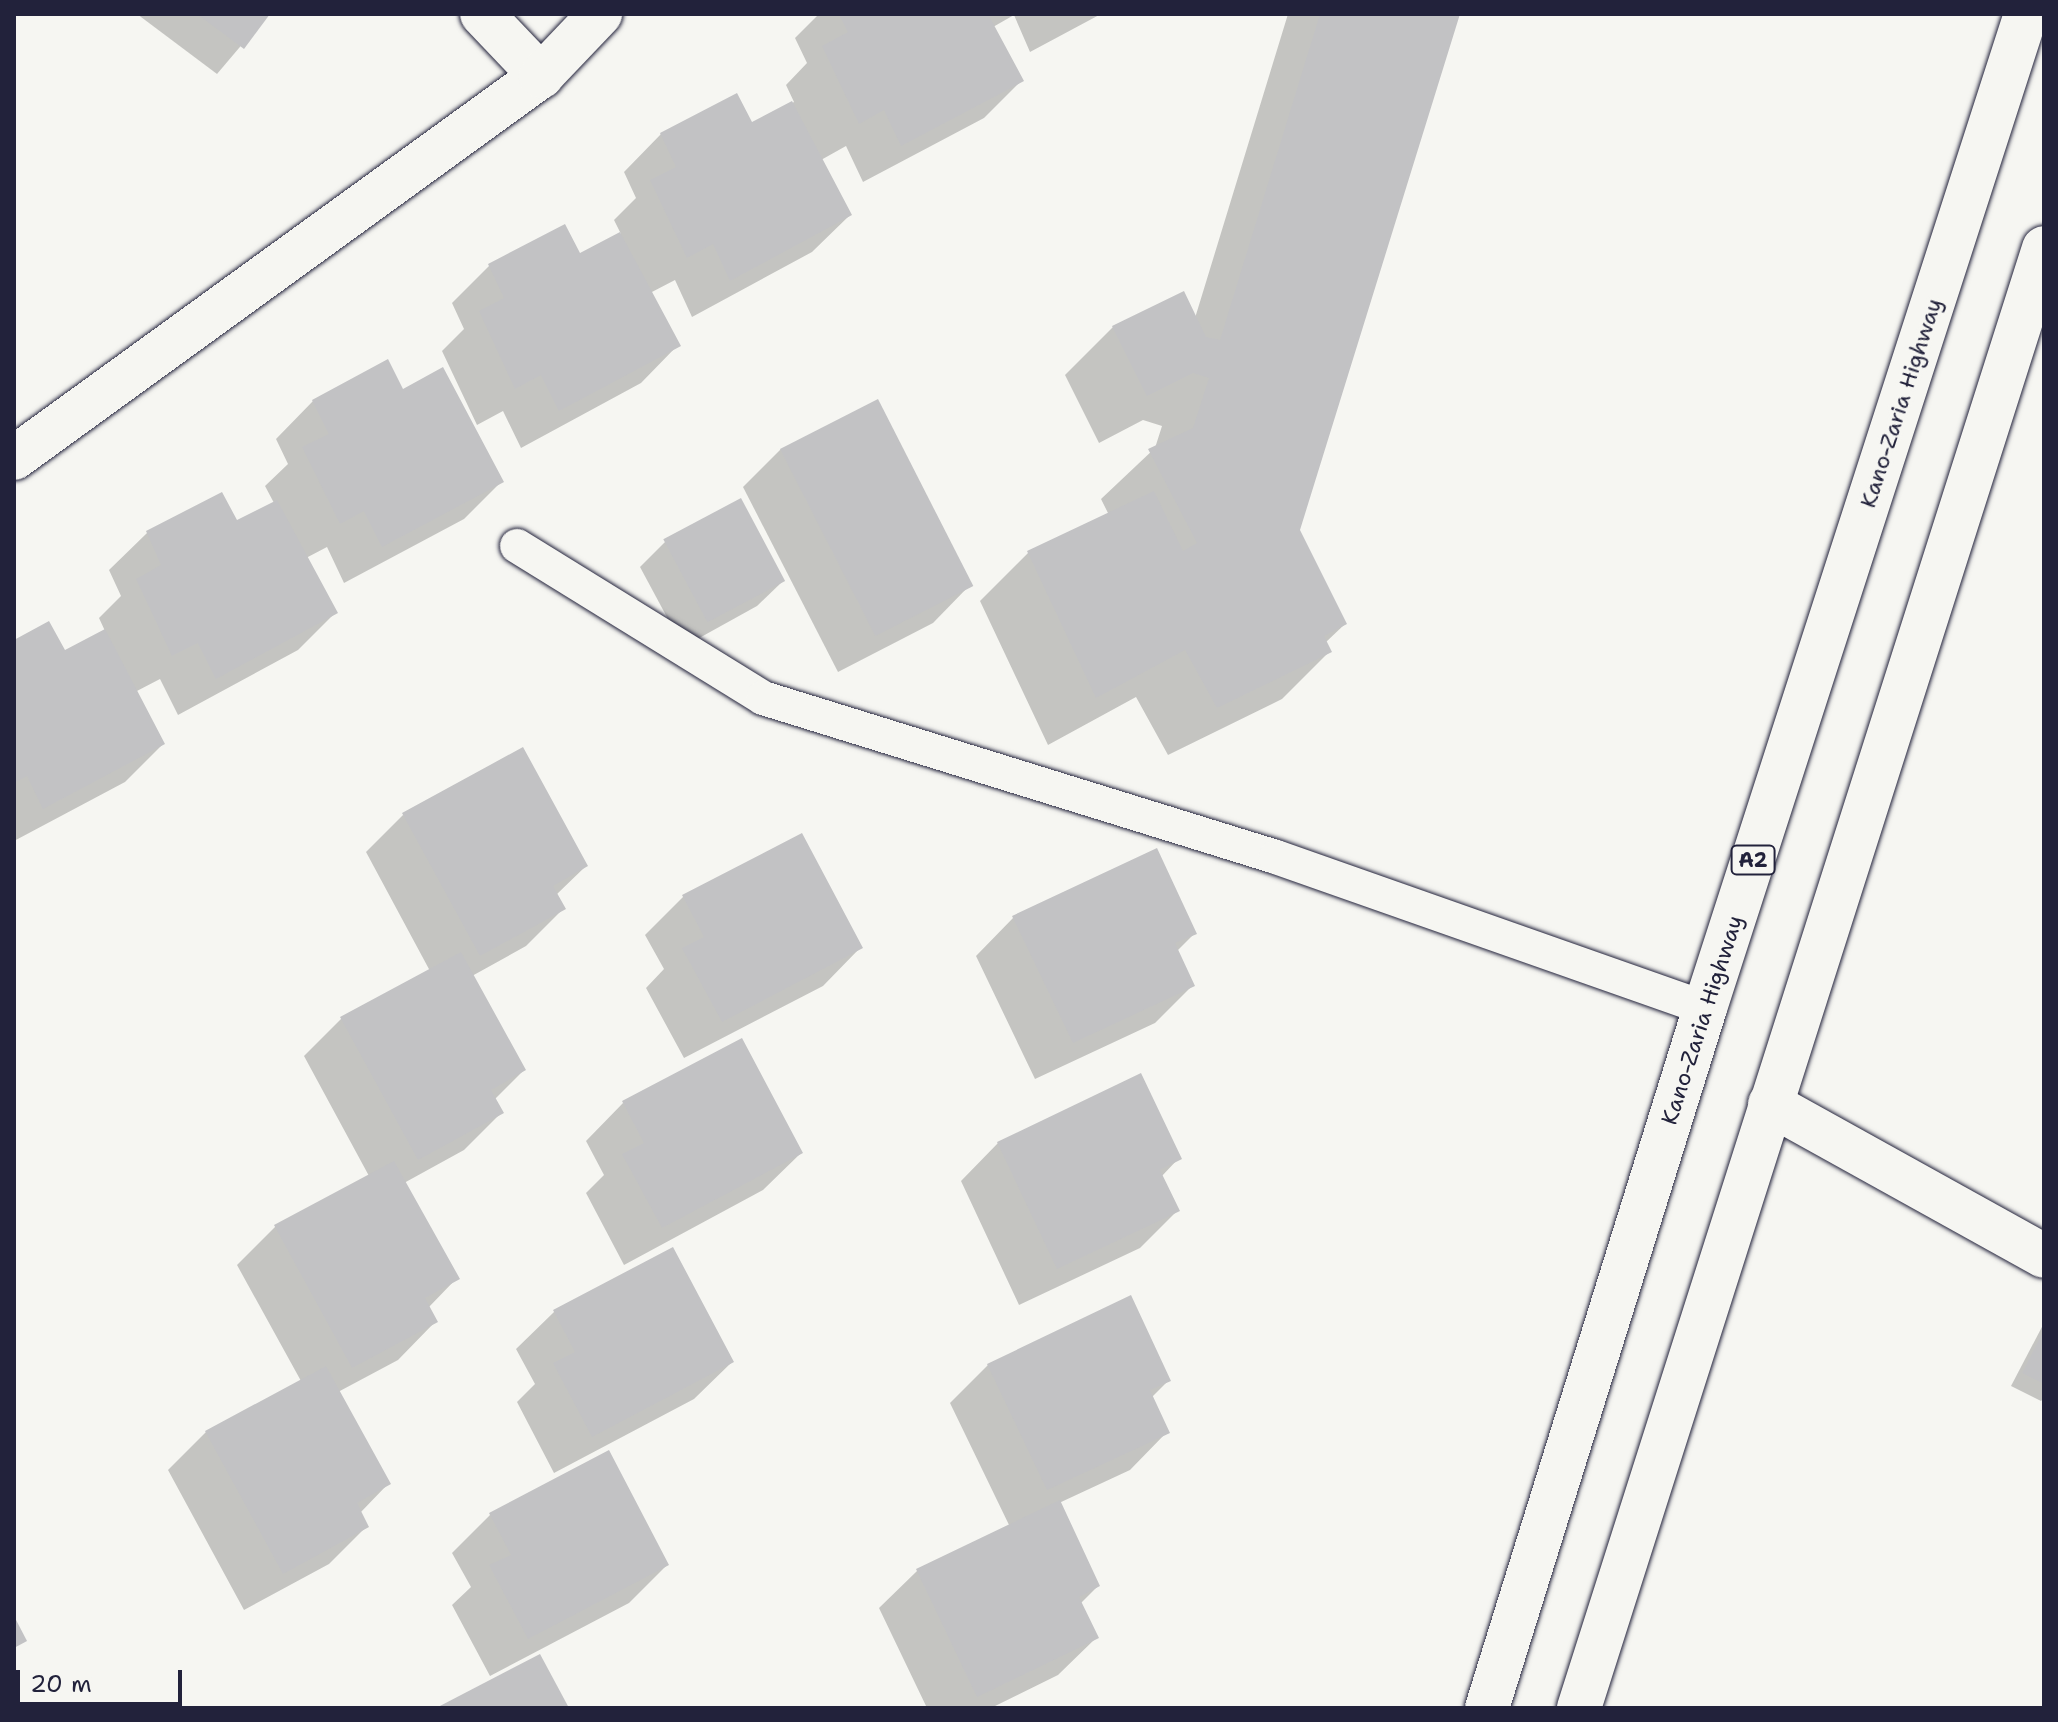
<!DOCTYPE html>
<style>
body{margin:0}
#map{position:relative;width:2058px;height:1722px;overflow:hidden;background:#f6f6f2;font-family:"Shantell Sans",sans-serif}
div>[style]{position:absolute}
.shadow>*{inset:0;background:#0003}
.building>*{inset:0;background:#c2c2c4;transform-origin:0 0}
.roads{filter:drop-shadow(0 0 2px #22223b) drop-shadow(0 0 2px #22223b)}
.lane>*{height:34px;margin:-17px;padding:0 17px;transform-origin:17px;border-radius:17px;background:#f6f6f2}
.street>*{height:44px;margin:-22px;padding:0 22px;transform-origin:22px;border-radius:22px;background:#f6f6f2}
.highway>*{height:44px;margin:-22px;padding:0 22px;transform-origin:22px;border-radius:22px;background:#f6f6f2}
span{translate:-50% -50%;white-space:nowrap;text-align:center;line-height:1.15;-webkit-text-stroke:7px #f6f6f2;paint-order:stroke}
.shield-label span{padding:2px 6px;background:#f6f6f2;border:2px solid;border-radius:6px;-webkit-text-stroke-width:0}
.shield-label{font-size:20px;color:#22223b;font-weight:700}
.street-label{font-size:22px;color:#22223b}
.frame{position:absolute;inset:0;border:16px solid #22223b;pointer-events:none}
.scale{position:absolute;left:16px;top:1670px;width:166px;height:36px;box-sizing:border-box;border:4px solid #22223b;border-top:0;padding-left:10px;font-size:24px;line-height:28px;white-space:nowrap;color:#22223b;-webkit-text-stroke:6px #f6f6f2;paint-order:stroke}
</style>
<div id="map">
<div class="shadow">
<i style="clip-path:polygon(137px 14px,268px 14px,217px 74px)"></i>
<i style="clip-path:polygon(819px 14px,1101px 14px,1030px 52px,1014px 15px,993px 27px,1021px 81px,984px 118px,863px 182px,846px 146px,821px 160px,850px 215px,812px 252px,692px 317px,675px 280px,650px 293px,678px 345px,641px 383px,521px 448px,503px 411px,477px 425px,442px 351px,464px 329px,452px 303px,490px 265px,579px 255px,621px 234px,614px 220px,636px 198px,624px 172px,661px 134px,751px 125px,794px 102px,786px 85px,807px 63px,795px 38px)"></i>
<i style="clip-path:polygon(1288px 14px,1458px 14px,1298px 530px,1345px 624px,1325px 643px,1330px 651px,1282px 699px,1168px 755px,1136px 697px,1048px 745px,980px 601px,1028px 553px,1109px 515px,1101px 499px,1155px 448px,1162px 426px,1143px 420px,1099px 443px,1065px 375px,1113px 327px,1195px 318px)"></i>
<i style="clip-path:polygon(403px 392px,502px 481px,464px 519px,344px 583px,327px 547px,306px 558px,335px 613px,298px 650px,178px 715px,160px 679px,135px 692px,163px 744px,125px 782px,14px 841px,14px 642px,64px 653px,105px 631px,99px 618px,121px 596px,109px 570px,147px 533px,221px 494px,236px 523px,274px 503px,265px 486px,288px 464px,276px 439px,313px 401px)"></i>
<i style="clip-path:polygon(781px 449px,970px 585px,933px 623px,838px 672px,743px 487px)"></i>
<i style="clip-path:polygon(666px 541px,783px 581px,757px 606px,683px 647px,640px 567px)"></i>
<i style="clip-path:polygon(403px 815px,586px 866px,556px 895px,564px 908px,526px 946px,472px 976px,524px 1070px,494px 1100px,501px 1113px,464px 1150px,404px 1183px,457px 1278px,428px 1308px,435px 1322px,398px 1360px,338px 1392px,388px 1484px,360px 1513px,367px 1526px,329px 1564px,244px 1610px,168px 1470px,206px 1432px,301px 1381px,237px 1265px,275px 1227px,369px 1176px,304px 1056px,341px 1019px,430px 971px,366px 852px)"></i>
<i style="clip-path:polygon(801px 835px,860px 948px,823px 986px,684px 1058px,646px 988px,664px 969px,645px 935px,683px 897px)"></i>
<i style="clip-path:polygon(1013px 918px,1195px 933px,1177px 951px,1193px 985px,1155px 1023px,1035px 1079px,976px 956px)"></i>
<i style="clip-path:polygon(623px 1103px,801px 1153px,763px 1190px,624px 1265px,586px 1193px,604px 1175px,586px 1141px)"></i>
<i style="clip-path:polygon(998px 1143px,1179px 1158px,1161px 1177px,1178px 1210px,1140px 1248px,1019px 1305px,961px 1181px)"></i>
<i style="clip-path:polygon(672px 1250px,732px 1362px,694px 1399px,554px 1473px,517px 1402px,535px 1384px,516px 1349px,554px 1312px)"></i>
<i style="clip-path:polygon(2044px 1323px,2044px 1398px,2041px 1401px,2011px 1386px)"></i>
<i style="clip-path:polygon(988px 1365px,1169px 1380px,1151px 1398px,1167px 1432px,1130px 1470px,1059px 1503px,1098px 1586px,1080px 1604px,1096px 1638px,1058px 1675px,991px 1708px,927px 1708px,879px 1608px,917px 1571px,1010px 1527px,950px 1403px)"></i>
<i style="clip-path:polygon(608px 1453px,667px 1565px,629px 1603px,490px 1676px,452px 1605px,471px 1587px,452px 1553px,490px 1515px)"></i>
</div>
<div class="building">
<i style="clip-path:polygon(197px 14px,270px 14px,244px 49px)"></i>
<i style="clip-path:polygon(839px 14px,988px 14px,1024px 81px,901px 146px,884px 110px,859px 124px,822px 46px,848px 32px)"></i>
<i style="clip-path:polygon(1320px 14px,1460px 14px,1300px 530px,1347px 624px,1324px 636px,1332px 652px,1217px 708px,1185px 650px,1096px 698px,1027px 551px,1154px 491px,1183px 551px,1197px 543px,1148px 449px,1193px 428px,1209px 378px,1193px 373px,1147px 396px,1112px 326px,1184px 291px,1206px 337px,1220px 340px)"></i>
<i style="clip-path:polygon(737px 93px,752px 122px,792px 101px,852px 215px,730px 281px,713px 244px,687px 258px,650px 180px,676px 167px,660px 133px)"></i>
<i style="clip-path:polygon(565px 224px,580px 253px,620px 232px,681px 346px,559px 411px,541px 375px,515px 389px,479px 311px,504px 298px,488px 264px)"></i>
<i style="clip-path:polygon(388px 359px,403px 389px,443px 367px,504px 482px,382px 547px,364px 511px,340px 524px,302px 447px,329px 434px,312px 400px)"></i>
<i style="left:878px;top:399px;width:210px;height:110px;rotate:63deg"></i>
<i style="clip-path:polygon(222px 492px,237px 520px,277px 500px,338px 613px,216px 679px,198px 643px,172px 656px,136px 579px,161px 565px,146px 531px)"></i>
<i style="left:741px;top:498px;width:94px;height:88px;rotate:62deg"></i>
<i style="clip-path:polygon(49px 621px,65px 650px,105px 629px,165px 744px,43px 809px,27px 776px,14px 783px,14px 640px)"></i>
<i style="clip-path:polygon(523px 747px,588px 866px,553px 886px,566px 909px,480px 956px,402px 813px)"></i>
<i style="clip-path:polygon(802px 833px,863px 948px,722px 1022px,682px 948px,704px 937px,682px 895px)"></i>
<i style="clip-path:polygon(1157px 848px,1197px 934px,1175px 943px,1195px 986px,1073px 1043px,1012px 916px)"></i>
<i style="clip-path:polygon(461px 952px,526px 1070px,491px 1090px,504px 1113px,418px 1160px,340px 1017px)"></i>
<i style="clip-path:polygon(742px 1038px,803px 1153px,662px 1228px,622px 1154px,644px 1143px,622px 1101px)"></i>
<i style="clip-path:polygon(1141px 1073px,1182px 1159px,1160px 1170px,1180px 1211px,1057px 1269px,997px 1142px)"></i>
<i style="clip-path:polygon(394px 1161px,460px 1279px,425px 1298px,438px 1322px,352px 1368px,274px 1225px)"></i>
<i style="clip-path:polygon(673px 1247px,734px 1362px,592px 1437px,553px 1363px,575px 1352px,553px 1310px)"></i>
<i style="clip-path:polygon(1131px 1295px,1171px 1381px,1150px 1390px,1170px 1433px,1047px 1490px,987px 1364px)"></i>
<i style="clip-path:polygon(2044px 1329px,2044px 1384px,2022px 1373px)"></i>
<i style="clip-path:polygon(326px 1366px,391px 1484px,357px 1503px,369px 1527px,283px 1574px,205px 1431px)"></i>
<i style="clip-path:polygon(609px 1450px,669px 1565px,528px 1639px,489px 1565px,511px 1555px,489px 1513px)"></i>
<i style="clip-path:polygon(1060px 1500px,1100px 1586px,1079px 1597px,1099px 1638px,977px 1697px,916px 1569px)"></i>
<i style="clip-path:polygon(14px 1616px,27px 1641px,14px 1648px)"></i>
<i style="clip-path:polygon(540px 1654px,569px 1708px,436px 1708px)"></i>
</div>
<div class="roads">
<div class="lane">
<i style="left:517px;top:546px;width:289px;rotate:31.7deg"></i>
<i style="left:763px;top:698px;width:537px;rotate:17.22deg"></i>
<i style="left:1276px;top:857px;width:455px;rotate:19.4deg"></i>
</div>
<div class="street">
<i style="left:482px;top:14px;width:86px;rotate:46.4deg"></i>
<i style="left:14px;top:458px;width:651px;rotate:-35.94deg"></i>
<i style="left:541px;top:76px;width:86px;rotate:-46.4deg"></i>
<i style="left:1770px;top:1104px;width:313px;rotate:29deg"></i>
</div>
<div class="highway">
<i style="left:1487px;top:1708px;width:733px;rotate:-72.7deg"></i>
<i style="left:1705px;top:1008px;width:1045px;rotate:-72.1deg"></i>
<i style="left:1579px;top:1708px;width:1532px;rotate:-72.33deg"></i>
</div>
</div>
<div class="shield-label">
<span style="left:1753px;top:860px">A2</span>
</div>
<div class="street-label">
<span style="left:1901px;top:403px;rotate:-72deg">Kano-Zaria Highway</span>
<span style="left:1702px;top:1020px;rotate:-72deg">Kano-Zaria Highway</span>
</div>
<div class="frame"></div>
<div class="scale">20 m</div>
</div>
